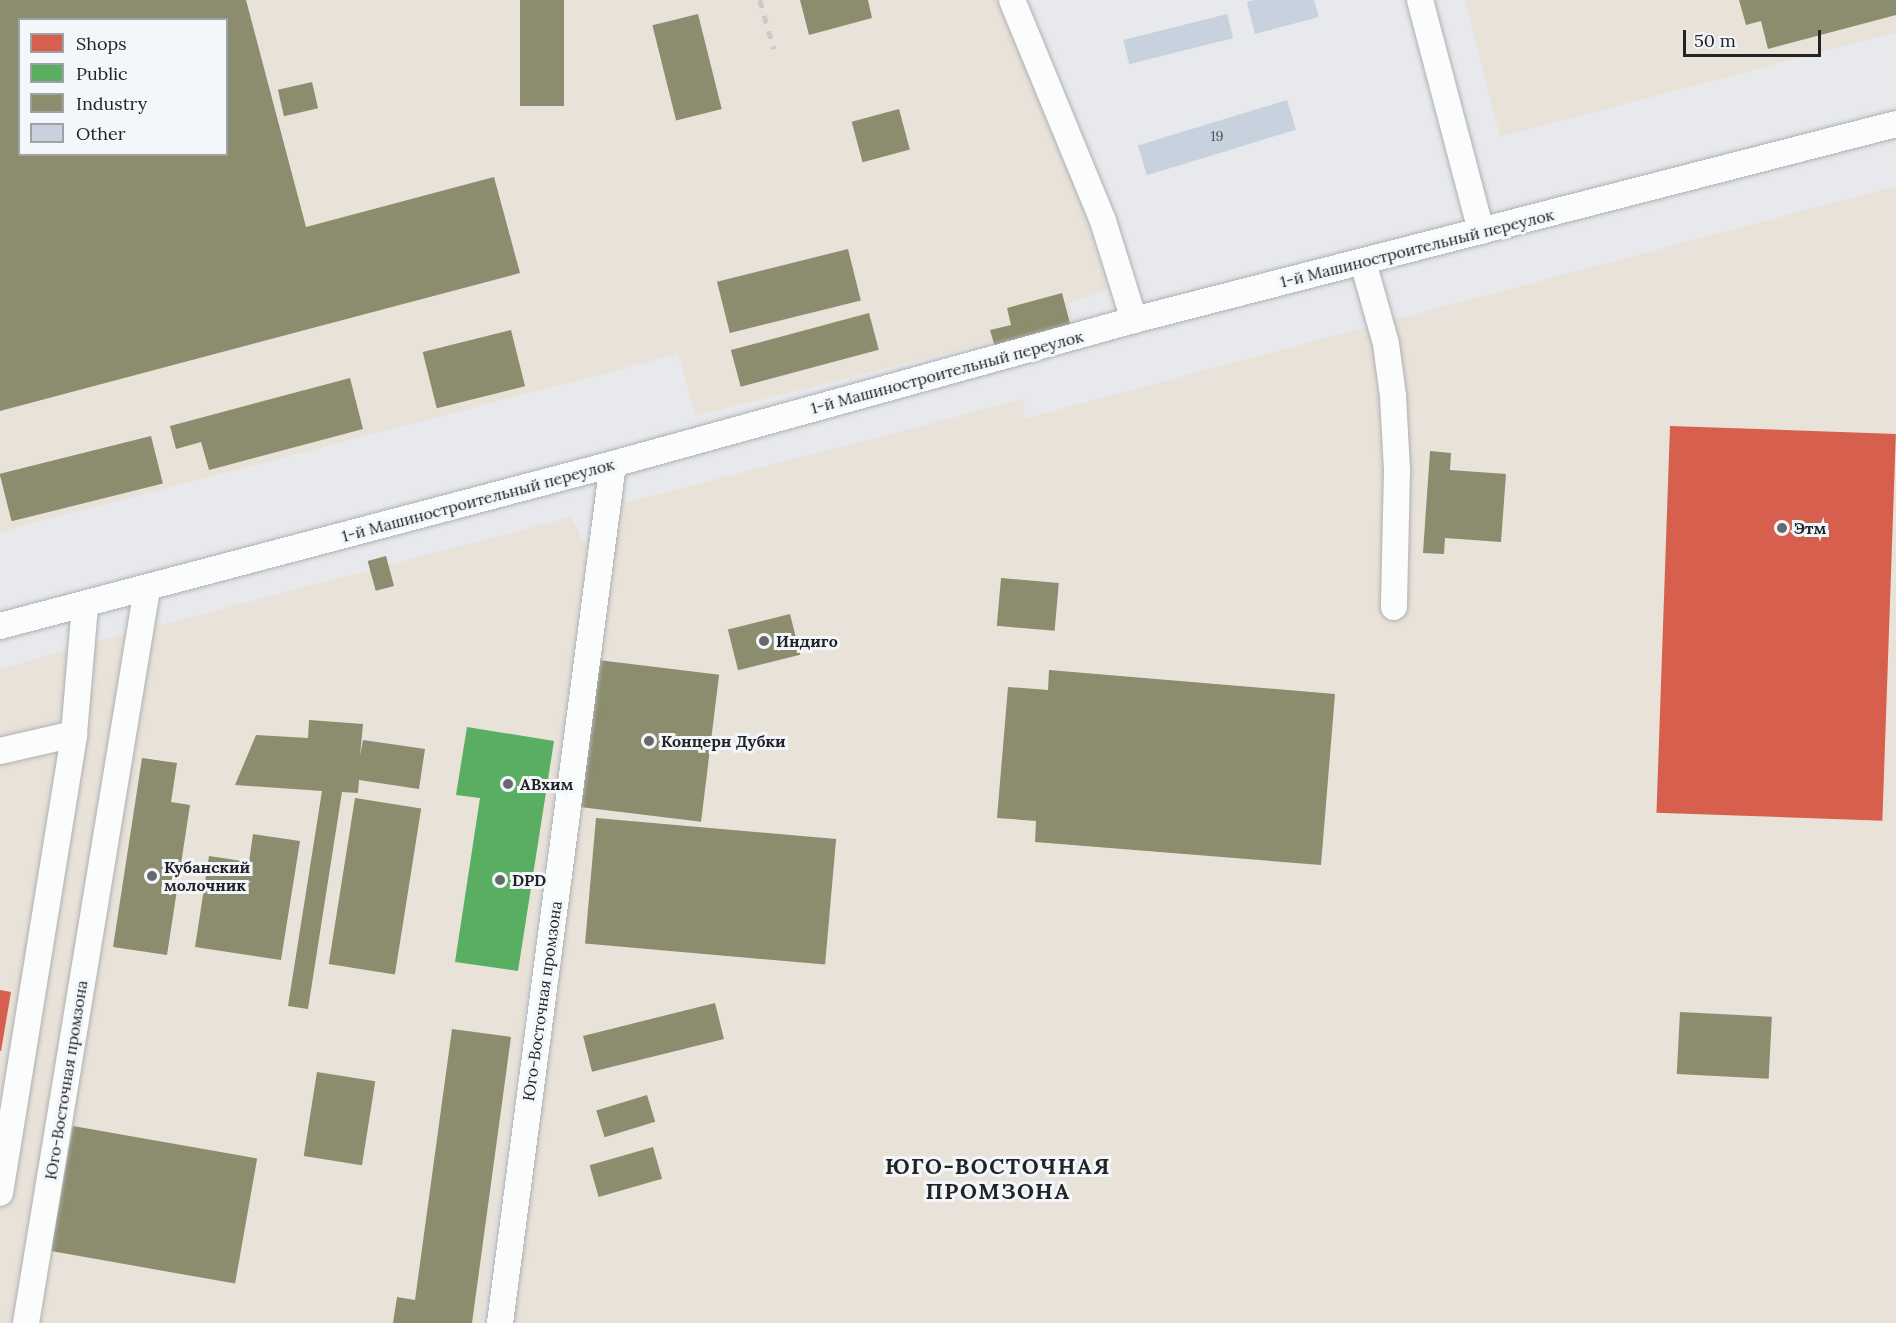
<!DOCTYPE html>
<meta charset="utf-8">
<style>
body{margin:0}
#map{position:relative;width:1896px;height:1323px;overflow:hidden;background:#e7e9ec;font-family:Lora,serif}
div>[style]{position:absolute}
.industrial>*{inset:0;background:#e9e2d9}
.shops>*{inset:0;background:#d6604d;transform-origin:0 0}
.public>*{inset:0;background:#5aae61}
.industry>*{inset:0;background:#8c8c6e;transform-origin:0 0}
.building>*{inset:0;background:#c8d2de;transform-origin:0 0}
.roads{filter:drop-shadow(0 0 2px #afb1b3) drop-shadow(0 0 2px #afb1b3)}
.minor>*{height:26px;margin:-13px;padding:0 13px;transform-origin:13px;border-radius:13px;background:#fbfcfc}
.rail>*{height:4.5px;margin-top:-2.25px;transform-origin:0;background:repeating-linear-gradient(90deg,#c9caca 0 8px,transparent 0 16px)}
.dots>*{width:16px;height:16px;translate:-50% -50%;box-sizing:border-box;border:3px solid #f3f6fa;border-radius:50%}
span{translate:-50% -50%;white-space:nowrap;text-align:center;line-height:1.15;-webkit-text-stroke:6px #f3f6fa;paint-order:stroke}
.number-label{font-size:14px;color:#4c4f52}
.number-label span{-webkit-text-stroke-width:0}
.street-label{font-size:16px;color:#222324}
.poi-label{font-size:16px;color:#222324;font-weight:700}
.left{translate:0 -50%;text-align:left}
.district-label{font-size:22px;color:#222324;font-weight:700;letter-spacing:1.5px}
.legend{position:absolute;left:18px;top:18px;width:210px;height:138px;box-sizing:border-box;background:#f3f6fa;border:2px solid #9fa2a4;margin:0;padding:8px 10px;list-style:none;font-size:18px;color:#222324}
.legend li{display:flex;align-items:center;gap:12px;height:30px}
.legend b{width:30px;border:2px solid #9fa2a4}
.scale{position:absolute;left:1683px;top:30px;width:138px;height:27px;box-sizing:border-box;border:3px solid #222324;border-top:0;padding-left:8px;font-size:18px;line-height:21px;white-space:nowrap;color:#222324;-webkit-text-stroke:4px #f3f6fa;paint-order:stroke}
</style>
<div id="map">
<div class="industrial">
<i style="clip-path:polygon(evenodd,0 0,1000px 0,1070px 168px,1108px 289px,1068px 304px,1077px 332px,994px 341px,696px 416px,678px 354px,0 532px,0 0,20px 20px,226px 20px,226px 154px,20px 154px,20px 20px)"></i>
<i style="clip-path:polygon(1465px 0,1896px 0,1896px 32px,1500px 137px)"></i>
<i style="clip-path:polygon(1896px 186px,1896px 1323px,513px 1323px,620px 504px,1025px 399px,1023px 419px)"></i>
<i style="clip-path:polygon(571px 517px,587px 548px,483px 1323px,32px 1323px,149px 628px)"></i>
<i style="clip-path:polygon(132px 632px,12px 1323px,0 1323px,0 669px)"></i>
</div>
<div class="shops">
<i style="left:1670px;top:426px;width:226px;height:387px;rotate:2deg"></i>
<i style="clip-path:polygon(0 990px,11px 992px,1px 1051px,0 1051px)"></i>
</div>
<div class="public">
<i style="clip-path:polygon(467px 727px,554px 741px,518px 971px,455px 962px,480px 798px,456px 795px)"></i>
</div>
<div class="industry">
<i style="clip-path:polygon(evenodd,0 0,246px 0,306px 227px,494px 177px,520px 273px,0 411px,0 0,20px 20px,226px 20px,226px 154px,20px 154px,20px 20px)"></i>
<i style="left:520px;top:0;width:44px;height:106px"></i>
<i style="clip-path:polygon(800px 0,868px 0,872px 18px,809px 35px)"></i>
<i style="clip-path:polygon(1739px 0,1896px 0,1896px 15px,1768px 49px,1761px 21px,1746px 25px)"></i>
<i style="left:698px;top:14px;width:98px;height:47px;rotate:76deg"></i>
<i style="left:312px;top:82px;width:27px;height:35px;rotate:77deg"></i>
<i style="left:899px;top:109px;width:42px;height:49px;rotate:75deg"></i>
<i style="left:848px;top:249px;width:53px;height:135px;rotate:76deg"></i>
<i style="clip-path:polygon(1062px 293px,1071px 327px,995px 347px,990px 330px,1011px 325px,1007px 308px)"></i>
<i style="left:869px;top:313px;width:38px;height:143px;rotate:75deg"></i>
<i style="left:511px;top:330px;width:58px;height:91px;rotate:76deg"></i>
<i style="clip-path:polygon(350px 378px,363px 429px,209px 470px,201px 442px,176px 449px,170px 426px)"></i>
<i style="left:151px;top:436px;width:49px;height:156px;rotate:76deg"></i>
<i style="clip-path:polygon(1430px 451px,1451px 453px,1450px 470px,1506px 474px,1501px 542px,1445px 538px,1444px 554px,1423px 553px)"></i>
<i style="left:386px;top:556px;width:31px;height:19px;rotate:75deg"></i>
<i style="left:1001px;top:578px;width:58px;height:48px;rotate:5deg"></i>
<i style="left:790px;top:614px;width:42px;height:64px;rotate:76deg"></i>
<i style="left:598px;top:660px;width:122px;height:148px;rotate:7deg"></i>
<i style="clip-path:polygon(1049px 670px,1335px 694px,1321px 865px,1035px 842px,1036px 821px,997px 818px,1008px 687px,1048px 690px)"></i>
<i style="clip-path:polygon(309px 720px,363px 724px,360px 756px,363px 740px,425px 749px,419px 789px,359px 780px,358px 793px,342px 792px,308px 1009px,288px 1006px,322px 791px,235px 785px,256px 735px,308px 738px)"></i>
<i style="clip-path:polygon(142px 758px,177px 763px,171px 802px,190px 805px,167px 955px,113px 947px)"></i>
<i style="left:355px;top:798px;width:67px;height:168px;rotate:9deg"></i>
<i style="left:596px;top:818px;width:241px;height:126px;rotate:5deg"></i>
<i style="clip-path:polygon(253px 834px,300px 841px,281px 960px,195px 947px,209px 856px,249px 862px)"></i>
<i style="left:715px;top:1003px;width:37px;height:136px;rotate:76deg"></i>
<i style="left:1680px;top:1012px;width:92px;height:62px;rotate:3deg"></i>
<i style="clip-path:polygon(452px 1029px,511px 1037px,472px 1323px,393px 1323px,397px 1297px,415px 1300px)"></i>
<i style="left:317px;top:1072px;width:59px;height:85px;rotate:9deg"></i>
<i style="left:647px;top:1095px;width:28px;height:53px;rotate:73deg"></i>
<i style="left:73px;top:1126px;width:187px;height:127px;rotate:10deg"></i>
<i style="left:653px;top:1147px;width:33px;height:66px;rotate:74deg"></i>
</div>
<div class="building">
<i style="clip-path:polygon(1254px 0,1314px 0,1319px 17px,1255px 34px,1247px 2px)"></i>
<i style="left:1227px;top:14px;width:25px;height:107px;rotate:76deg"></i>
<i style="left:1287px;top:100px;width:31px;height:156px;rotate:73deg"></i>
</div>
<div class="roads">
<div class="minor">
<i style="left:1012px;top:0;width:239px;rotate:67.6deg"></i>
<i style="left:1103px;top:221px;width:104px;rotate:72.6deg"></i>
<i style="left:1420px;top:0;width:239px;rotate:75.2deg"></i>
<i style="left:1363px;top:262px;width:85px;rotate:74.3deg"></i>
<i style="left:1386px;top:344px;width:52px;rotate:82.3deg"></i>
<i style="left:1393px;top:396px;width:75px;rotate:86.9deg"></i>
<i style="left:1397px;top:471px;width:136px;rotate:91.3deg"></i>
<i style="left:0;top:626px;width:634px;rotate:-14.8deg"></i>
<i style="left:613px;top:464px;width:541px;rotate:-15.45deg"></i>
<i style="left:1134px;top:320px;width:787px;rotate:-14.42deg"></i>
<i style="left:0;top:751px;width:76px;rotate:-12.9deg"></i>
<i style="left:74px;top:734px;width:129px;rotate:-85.1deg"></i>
<i style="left:0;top:1193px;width:465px;rotate:-80.8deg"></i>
<i style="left:26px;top:1323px;width:744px;rotate:-80.64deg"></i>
<i style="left:500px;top:1323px;width:866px;rotate:-82.51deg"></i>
</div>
</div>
<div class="rail">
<i style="left:760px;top:0;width:51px;rotate:74.1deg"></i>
</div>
<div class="dots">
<i style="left:1782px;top:528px;background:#67686a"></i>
<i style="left:764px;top:641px;background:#67686a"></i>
<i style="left:649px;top:741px;background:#67686a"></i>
<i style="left:508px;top:784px;background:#67686a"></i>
<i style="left:152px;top:876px;background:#67686a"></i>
<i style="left:500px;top:880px;background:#67686a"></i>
</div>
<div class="number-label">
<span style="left:1217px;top:136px">19</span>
</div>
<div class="street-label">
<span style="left:1417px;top:248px;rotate:-14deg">1-й Машиностроительный переулок</span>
<span style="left:947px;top:372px;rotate:-15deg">1-й Машиностроительный переулок</span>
<span style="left:478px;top:500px;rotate:-15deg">1-й Машиностроительный переулок</span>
<span style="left:542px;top:1001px;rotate:-82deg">Юго-Восточная промзона</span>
<span style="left:66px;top:1080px;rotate:-81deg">Юго-Восточная промзона</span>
</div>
<div class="poi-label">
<span class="left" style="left:1794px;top:528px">Этм</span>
<span class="left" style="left:776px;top:641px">Индиго</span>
<span class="left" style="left:661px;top:741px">Концерн Дубки</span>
<span class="left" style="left:520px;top:784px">АВхим</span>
<span class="left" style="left:164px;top:876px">Кубанский<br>молочник</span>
<span class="left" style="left:512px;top:880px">DPD</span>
</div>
<div class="district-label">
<span style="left:998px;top:1179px">ЮГО-ВОСТОЧНАЯ<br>ПРОМЗОНА</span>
</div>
<ul class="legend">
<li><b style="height:16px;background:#d6604d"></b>Shops</li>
<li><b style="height:16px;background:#5aae61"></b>Public</li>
<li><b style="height:16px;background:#8c8c6e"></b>Industry</li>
<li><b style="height:16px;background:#c8d2de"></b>Other</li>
</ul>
<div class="scale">50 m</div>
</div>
